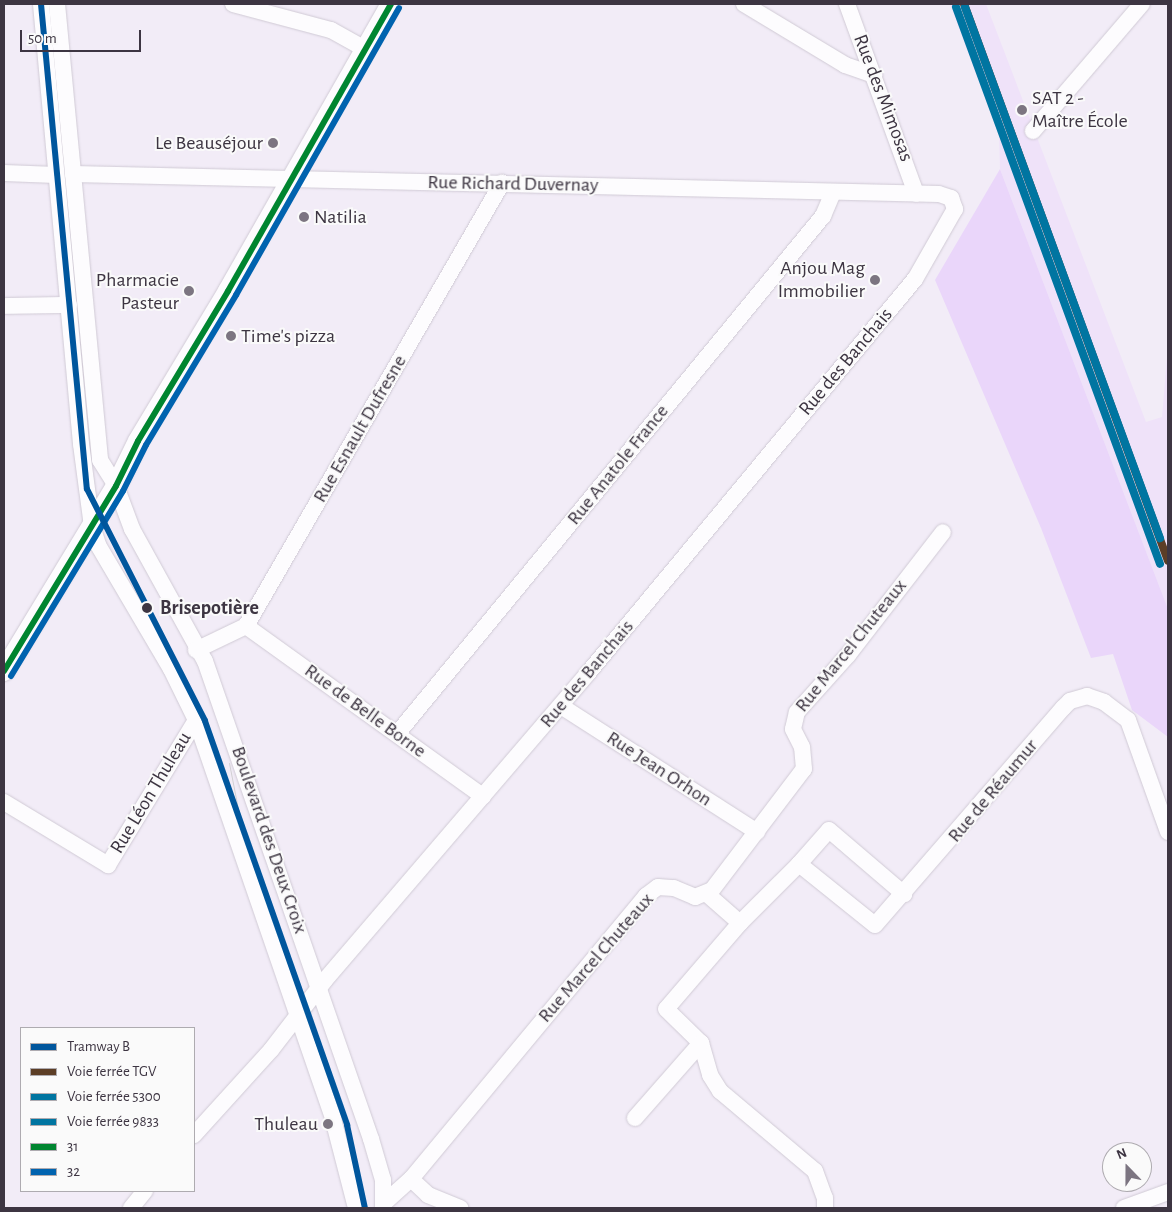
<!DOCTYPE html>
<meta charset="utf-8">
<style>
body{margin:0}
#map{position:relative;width:1172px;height:1212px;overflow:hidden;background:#f2ecf7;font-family:"Alegreya Sans",sans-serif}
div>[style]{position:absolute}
.built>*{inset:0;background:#efe2f9}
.green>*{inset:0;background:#ead6fa}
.roads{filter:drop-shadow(0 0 1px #d0cad5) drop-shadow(0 0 1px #d0cad5)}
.minor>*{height:16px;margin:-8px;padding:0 8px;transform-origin:8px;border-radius:8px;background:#fdfcfe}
.major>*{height:20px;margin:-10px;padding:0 10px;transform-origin:10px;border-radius:10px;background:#fdfcfe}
.tram>*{height:1px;margin:-0.5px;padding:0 0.5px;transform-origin:0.5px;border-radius:0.5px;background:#d1cfd2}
.bus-1>*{height:6px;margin:-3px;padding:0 3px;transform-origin:3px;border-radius:3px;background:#008530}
.bus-2>*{height:6px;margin:-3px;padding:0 3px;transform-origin:3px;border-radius:3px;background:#0063af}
.rail-1>*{height:8px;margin:-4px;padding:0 4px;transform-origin:4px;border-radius:4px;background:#5c3e26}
.rail-2>*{height:8px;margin:-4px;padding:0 4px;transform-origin:4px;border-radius:4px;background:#0075a1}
.rail-3>*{height:8px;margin:-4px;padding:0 4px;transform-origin:4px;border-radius:4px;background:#0075a1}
.tram-1>*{height:6px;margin:-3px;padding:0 3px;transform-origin:3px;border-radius:3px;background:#00569d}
.dots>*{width:14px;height:14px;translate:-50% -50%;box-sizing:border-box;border:2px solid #fafafa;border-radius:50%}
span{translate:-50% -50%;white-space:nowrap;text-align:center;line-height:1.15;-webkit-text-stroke:4px #fafafa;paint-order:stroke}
.street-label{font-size:20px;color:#3d3542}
.poi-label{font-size:20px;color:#3d3542}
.left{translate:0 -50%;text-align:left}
.right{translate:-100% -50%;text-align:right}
.stop-label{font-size:20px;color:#3d3542;font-weight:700}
.frame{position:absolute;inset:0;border:5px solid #3d3542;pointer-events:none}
.legend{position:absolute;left:20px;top:1027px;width:175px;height:165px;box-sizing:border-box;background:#fafafa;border:1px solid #aeabb0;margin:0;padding:6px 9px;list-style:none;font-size:15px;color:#3d3542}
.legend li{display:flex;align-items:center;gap:10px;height:25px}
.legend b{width:25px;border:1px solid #aeabb0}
.north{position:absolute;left:1102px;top:1142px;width:50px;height:50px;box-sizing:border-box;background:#fafafa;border:1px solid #aeabb0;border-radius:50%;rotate:338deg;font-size:14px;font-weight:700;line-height:20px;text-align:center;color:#3d3542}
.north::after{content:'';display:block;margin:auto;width:18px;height:22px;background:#7c7581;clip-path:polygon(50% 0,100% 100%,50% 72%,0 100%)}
.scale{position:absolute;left:20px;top:30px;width:121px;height:22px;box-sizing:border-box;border:2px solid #3d3542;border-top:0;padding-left:6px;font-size:15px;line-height:18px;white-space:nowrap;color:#3d3542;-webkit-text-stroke:4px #fafafa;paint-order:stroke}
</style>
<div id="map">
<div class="built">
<i style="clip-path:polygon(950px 4px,986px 4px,1146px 422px,1162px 417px,1168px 345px,1168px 609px,1000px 169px,999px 136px)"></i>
</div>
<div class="green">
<i style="clip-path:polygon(1000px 169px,1168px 609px,1168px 737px,1132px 710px,1113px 654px,1091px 658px,1041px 528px,935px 280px)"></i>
</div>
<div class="roads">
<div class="minor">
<i style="left:41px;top:4px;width:442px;rotate:84.8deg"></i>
<i style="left:81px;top:444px;width:83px;rotate:82.4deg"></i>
<i style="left:92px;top:526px;width:20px;rotate:72deg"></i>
<i style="left:98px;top:545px;width:144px;rotate:59.5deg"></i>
<i style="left:171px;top:669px;width:57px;rotate:63.9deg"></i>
<i style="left:196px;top:720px;width:422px;rotate:71deg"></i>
<i style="left:333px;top:1119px;width:92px;rotate:75.5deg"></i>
<i style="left:57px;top:4px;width:458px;rotate:84.6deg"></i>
<i style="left:100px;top:460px;width:31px;rotate:58deg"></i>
<i style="left:116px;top:486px;width:46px;rotate:69.6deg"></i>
<i style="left:132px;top:529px;width:151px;rotate:61.1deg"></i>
<i style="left:205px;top:661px;width:506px;rotate:70.85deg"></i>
<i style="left:371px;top:1139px;width:43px;rotate:73.7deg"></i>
<i style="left:383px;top:1180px;width:28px;rotate:90deg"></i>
<i style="left:233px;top:4px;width:101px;rotate:14.9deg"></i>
<i style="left:331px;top:30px;width:39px;rotate:29deg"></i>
<i style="left:744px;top:4px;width:118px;rotate:31.1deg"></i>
<i style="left:845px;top:65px;width:31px;rotate:19deg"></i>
<i style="left:847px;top:4px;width:202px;rotate:70deg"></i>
<i style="left:1033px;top:131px;width:167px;rotate:-49.4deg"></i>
<i style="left:4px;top:173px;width:52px;rotate:2.2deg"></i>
<i style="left:73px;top:174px;width:866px;rotate:1.32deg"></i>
<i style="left:939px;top:194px;width:13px;rotate:18deg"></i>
<i style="left:951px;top:198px;width:12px;rotate:70deg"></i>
<i style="left:955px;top:209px;width:81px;rotate:119.7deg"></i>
<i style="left:915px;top:279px;width:511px;rotate:129.68deg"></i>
<i style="left:589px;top:672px;width:406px;rotate:130.6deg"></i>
<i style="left:325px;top:980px;width:88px;rotate:127.6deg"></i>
<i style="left:271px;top:1050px;width:115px;rotate:132.2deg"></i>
<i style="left:4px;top:306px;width:65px;rotate:-0.9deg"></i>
<i style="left:246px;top:626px;width:292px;rotate:35.7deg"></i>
<i style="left:196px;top:650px;width:55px;rotate:-25.6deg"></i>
<i style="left:246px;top:626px;width:512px;rotate:-59.98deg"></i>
<i style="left:561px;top:706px;width:233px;rotate:32.7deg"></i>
<i style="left:397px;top:734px;width:671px;rotate:-50.57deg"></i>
<i style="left:823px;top:216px;width:25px;rotate:-67deg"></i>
<i style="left:4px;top:802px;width:122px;rotate:31.2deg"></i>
<i style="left:108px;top:865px;width:170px;rotate:-58.7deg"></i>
<i style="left:799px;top:864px;width:45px;rotate:-48.6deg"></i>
<i style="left:829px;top:830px;width:99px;rotate:40.5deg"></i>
<i style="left:707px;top:894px;width:44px;rotate:41.3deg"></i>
<i style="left:740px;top:923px;width:83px;rotate:-45deg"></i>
<i style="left:799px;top:864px;width:97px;rotate:38.8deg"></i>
<i style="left:875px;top:925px;width:287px;rotate:-49.1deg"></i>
<i style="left:1063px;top:708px;width:10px;rotate:-45deg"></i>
<i style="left:1070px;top:701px;width:18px;rotate:-16deg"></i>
<i style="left:1087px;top:696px;width:18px;rotate:19deg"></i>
<i style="left:1104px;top:702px;width:30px;rotate:37deg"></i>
<i style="left:1128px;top:720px;width:119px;rotate:70.3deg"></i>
<i style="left:740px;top:923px;width:113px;rotate:130.7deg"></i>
<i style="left:666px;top:1009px;width:49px;rotate:44.2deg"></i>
<i style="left:701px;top:1043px;width:33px;rotate:74deg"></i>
<i style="left:710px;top:1075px;width:19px;rotate:58deg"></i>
<i style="left:720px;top:1091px;width:124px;rotate:40.1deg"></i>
<i style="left:815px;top:1171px;width:29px;rotate:70deg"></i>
<i style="left:825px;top:1198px;width:10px;rotate:90deg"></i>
<i style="left:635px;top:1118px;width:100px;rotate:-48.7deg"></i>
<i style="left:411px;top:1179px;width:23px;rotate:43deg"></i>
<i style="left:428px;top:1195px;width:35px;rotate:22deg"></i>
<i style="left:383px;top:1204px;width:38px;rotate:-42deg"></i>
<i style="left:411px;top:1179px;width:368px;rotate:-50.3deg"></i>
<i style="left:646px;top:896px;width:15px;rotate:-37deg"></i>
<i style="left:658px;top:887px;width:16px;rotate:4deg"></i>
<i style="left:674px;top:888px;width:23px;rotate:23deg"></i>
<i style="left:695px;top:897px;width:18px;rotate:-22deg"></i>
<i style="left:712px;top:890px;width:152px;rotate:-52.8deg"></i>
<i style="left:804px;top:769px;width:22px;rotate:-95deg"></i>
<i style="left:802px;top:747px;width:20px;rotate:-117deg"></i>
<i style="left:793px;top:729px;width:17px;rotate:-77deg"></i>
<i style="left:797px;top:712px;width:76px;rotate:-48.2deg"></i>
<i style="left:848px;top:655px;width:155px;rotate:-52.3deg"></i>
<i style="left:131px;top:1208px;width:22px;rotate:-51deg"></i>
<i style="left:1124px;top:1208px;width:47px;rotate:-20deg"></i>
</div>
<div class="major">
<i style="left:4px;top:671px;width:216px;rotate:-58.8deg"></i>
<i style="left:116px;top:486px;width:50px;rotate:-63.9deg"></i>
<i style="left:138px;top:441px;width:175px;rotate:-59deg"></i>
<i style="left:228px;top:291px;width:330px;rotate:-60.4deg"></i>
</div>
</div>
<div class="tram">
<i style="left:229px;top:763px;width:57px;rotate:78.9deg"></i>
</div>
<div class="bus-1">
<i style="left:4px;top:671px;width:216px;rotate:-58.8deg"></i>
<i style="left:116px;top:486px;width:50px;rotate:-63.9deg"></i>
<i style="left:138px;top:441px;width:175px;rotate:-59deg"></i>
<i style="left:228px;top:291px;width:330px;rotate:-60.4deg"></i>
</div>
<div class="bus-2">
<i style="left:11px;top:676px;width:216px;rotate:-58.8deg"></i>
<i style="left:123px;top:491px;width:51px;rotate:-63.4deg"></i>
<i style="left:146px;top:445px;width:175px;rotate:-59deg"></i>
<i style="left:236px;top:295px;width:330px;rotate:-60.4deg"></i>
</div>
<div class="rail-1">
<i style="left:964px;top:4px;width:593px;rotate:69.88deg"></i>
</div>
<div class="rail-2">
<i style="left:956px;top:7px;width:593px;rotate:69.88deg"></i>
</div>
<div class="rail-3">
<i style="left:965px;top:7px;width:566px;rotate:69.84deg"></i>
</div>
<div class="tram-1">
<i style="left:41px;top:4px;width:487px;rotate:84.6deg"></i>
<i style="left:87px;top:489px;width:260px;rotate:63deg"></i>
<i style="left:205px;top:721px;width:428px;rotate:70.6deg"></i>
<i style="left:347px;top:1125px;width:85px;rotate:77.8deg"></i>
</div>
<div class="dots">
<i style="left:1022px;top:110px;background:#7c7581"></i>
<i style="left:273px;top:143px;background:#7c7581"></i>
<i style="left:304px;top:217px;background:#7c7581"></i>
<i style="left:875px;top:280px;background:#7c7581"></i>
<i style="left:189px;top:291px;background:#7c7581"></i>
<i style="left:231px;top:336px;background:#7c7581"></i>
<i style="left:147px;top:608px;background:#3d3542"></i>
<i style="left:328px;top:1124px;background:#7c7581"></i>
</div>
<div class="street-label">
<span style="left:883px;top:98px;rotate:69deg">Rue des Mimosas</span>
<span style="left:513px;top:184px;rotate:1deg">Rue Richard Duvernay</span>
<span style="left:846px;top:362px;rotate:-50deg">Rue des Banchais</span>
<span style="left:360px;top:429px;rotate:-60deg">Rue Esnault Dufresne</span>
<span style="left:618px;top:465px;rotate:-51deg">Rue Anatole France</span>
<span style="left:851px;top:646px;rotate:-51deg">Rue Marcel Chuteaux</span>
<span style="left:587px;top:674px;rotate:-50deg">Rue des Banchais</span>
<span style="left:365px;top:711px;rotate:36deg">Rue de Belle Borne</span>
<span style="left:659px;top:769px;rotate:33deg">Rue Jean Orhon</span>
<span style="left:993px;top:791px;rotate:-50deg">Rue de Réaumur</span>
<span style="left:151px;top:793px;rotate:-59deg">Rue Léon Thuleau</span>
<span style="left:269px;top:840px;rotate:71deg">Boulevard des Deux Croix</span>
<span style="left:596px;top:958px;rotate:-49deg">Rue Marcel Chuteaux</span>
</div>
<div class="poi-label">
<span class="left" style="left:1032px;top:110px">SAT 2 -<br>Maître École</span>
<span class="right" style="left:263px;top:143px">Le Beauséjour</span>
<span class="left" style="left:314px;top:217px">Natilia</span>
<span class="right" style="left:865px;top:280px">Anjou Mag<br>Immobilier</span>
<span class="right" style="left:179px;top:292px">Pharmacie<br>Pasteur</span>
<span class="left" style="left:241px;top:336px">Time's pizza</span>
<span class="right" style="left:318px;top:1124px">Thuleau</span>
</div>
<div class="stop-label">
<span class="left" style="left:160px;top:608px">Brisepotière</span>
</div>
<div class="frame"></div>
<ul class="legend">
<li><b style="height:6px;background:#00569d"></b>Tramway B</li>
<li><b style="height:6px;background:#5c3e26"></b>Voie ferrée TGV</li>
<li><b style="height:6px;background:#0075a1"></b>Voie ferrée 5300</li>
<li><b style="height:6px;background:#0075a1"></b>Voie ferrée 9833</li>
<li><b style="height:6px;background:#008530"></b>31</li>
<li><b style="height:6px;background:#0063af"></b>32</li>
</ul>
<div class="north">N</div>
<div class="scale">50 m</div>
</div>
